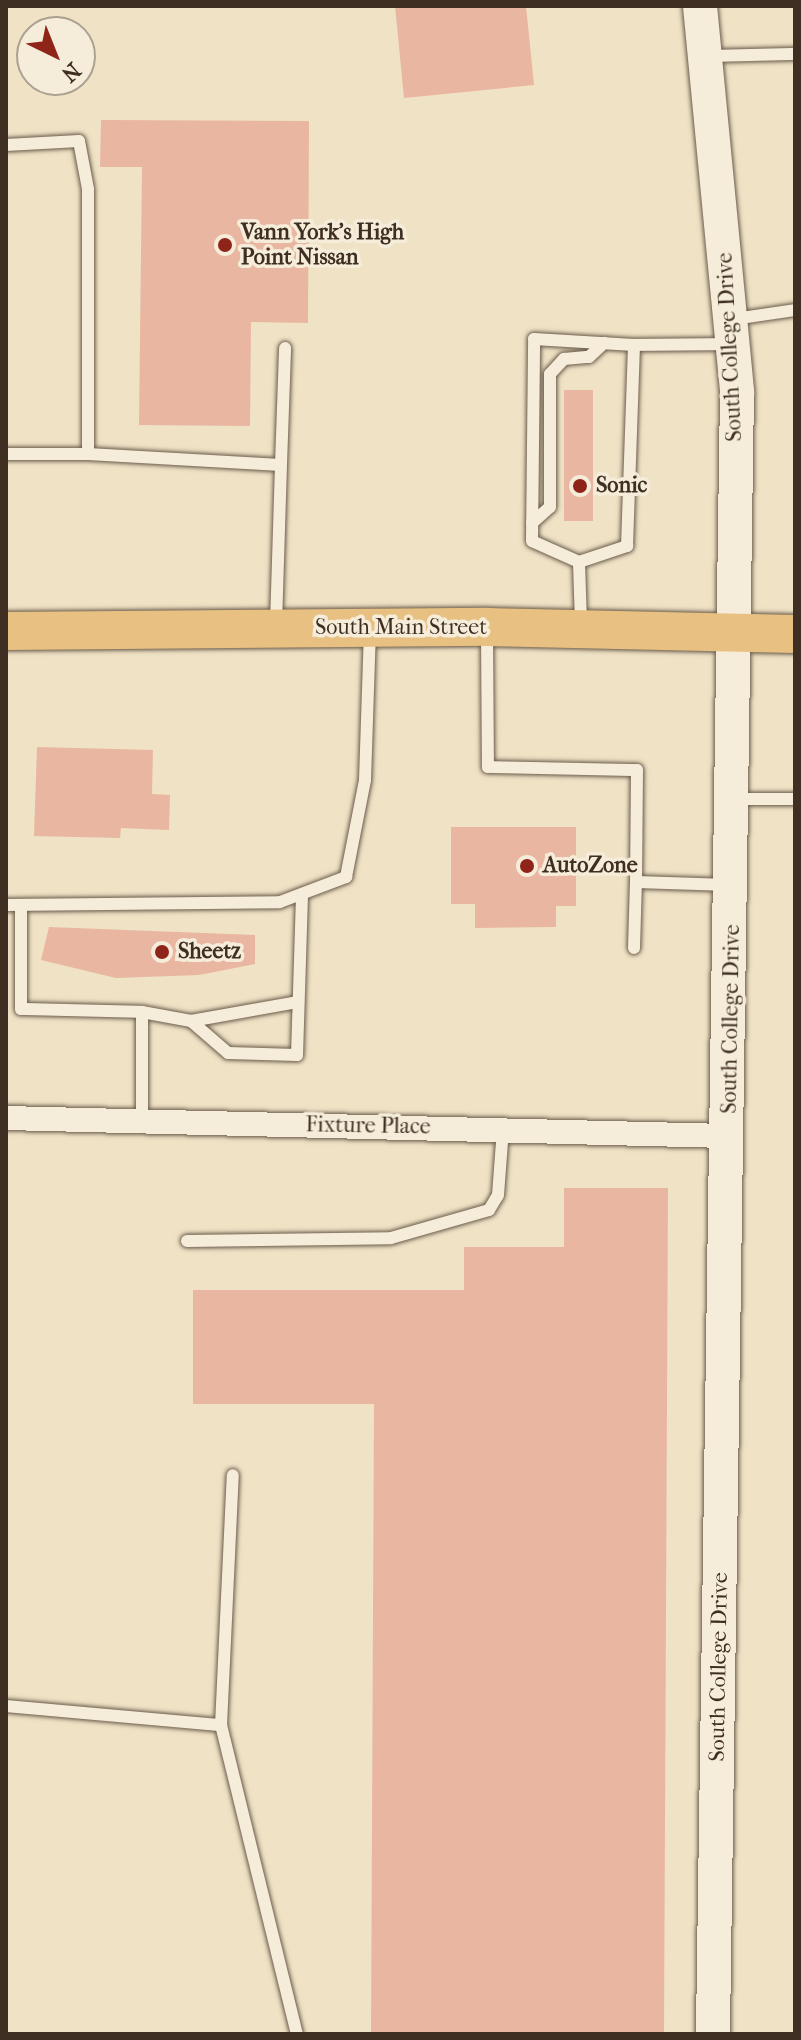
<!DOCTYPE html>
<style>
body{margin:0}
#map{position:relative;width:801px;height:2040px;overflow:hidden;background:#efe2c5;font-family:"IM FELL French Canon",serif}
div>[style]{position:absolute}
.building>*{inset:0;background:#e9b6a1;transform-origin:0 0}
.roads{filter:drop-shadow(0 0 2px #6b5c4b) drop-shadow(0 0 2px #6b5c4b)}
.service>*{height:12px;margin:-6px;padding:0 6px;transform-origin:6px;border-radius:6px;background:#f5ecd9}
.minor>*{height:24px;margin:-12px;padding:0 12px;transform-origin:12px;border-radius:12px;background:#f5ecd9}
.secondary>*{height:34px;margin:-17px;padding:0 17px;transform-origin:17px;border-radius:17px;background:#f5ecd9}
.primary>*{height:38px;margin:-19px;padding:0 19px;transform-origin:19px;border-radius:19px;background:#e8c182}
.dots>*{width:22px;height:22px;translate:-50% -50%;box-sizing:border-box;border:4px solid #f5ecd9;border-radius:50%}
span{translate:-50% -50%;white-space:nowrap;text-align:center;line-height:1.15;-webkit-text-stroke:7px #f5ecd9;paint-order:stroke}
.poi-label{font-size:22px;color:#3f2f22;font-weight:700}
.left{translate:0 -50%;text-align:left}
.street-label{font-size:22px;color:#3f2f22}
.frame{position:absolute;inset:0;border:8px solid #3f2f22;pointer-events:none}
.north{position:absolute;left:16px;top:16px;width:80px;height:80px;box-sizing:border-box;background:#f5ecd9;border:2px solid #aca090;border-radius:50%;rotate:137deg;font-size:22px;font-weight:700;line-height:32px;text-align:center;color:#3f2f22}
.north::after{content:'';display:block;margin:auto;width:28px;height:36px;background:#8f2418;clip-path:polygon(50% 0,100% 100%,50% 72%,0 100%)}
</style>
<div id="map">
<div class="building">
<i style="clip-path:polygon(395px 6px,526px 6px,534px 85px,404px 98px)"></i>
<i style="clip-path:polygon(101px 120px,309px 121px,308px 323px,251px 322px,250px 426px,139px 425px,142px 167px,100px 167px)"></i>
<i style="left:564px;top:390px;width:29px;height:131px"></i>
<i style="clip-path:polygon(37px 747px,153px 750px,152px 794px,170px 795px,169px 830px,121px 828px,120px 838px,34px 836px)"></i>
<i style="clip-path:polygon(451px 827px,576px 827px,576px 906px,556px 906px,556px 927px,475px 928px,475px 904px,451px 904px)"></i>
<i style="clip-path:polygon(49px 927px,255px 935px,255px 964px,199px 975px,116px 978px,41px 960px)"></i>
<i style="clip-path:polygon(564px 1188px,668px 1188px,664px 2034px,371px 2034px,374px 1404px,193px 1404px,193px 1290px,464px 1290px,464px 1247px,564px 1247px)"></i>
</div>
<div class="roads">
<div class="service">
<i style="left:706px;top:56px;width:89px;rotate:-1.3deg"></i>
<i style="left:6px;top:145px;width:73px;rotate:-3.1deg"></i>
<i style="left:79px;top:141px;width:49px;rotate:79.4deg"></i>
<i style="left:88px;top:189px;width:265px;rotate:90deg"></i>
<i style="left:88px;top:454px;width:193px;rotate:3.3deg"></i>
<i style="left:281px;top:465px;width:161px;rotate:91.8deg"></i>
<i style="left:734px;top:319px;width:62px;rotate:-8.4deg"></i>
<i style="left:6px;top:454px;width:82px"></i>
<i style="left:281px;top:465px;width:117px;rotate:-88deg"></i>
<i style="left:532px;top:523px;width:24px;rotate:-42deg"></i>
<i style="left:550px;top:507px;width:133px;rotate:-90deg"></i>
<i style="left:550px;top:374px;width:21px;rotate:-47deg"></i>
<i style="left:564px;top:359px;width:25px;rotate:-5deg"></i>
<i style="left:589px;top:357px;width:21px;rotate:-43deg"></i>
<i style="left:579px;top:562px;width:51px;rotate:-155.9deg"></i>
<i style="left:532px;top:541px;width:202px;rotate:-89.4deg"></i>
<i style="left:534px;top:339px;width:100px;rotate:3.4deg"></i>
<i style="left:581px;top:623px;width:61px;rotate:-91.9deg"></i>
<i style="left:579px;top:562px;width:51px;rotate:-18.4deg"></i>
<i style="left:627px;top:546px;width:201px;rotate:-88deg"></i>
<i style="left:634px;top:345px;width:96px;rotate:-0.6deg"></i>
<i style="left:487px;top:632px;width:135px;rotate:89.6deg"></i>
<i style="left:488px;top:767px;width:149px;rotate:1.2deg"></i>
<i style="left:637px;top:770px;width:112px;rotate:90.5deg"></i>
<i style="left:636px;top:882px;width:93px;rotate:1.8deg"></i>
<i style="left:734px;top:799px;width:61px"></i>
<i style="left:6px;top:905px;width:274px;rotate:-0.6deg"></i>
<i style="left:280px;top:902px;width:71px;rotate:-20.7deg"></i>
<i style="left:346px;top:877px;width:99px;rotate:-78.9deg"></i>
<i style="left:365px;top:780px;width:149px;rotate:-88.1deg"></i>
<i style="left:21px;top:905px;width:104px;rotate:90deg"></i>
<i style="left:21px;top:1009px;width:121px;rotate:1.4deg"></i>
<i style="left:142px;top:1012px;width:109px;rotate:90deg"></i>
<i style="left:634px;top:948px;width:66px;rotate:-88.3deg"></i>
<i style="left:142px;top:1012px;width:50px;rotate:10.4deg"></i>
<i style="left:191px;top:1021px;width:109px;rotate:-10.1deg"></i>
<i style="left:191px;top:1021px;width:49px;rotate:40.9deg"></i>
<i style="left:228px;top:1053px;width:69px;rotate:1.7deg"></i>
<i style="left:297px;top:1055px;width:161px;rotate:-88.2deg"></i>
<i style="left:187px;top:1241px;width:204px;rotate:-0.8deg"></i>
<i style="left:391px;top:1238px;width:102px;rotate:-15.9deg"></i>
<i style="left:489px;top:1210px;width:17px;rotate:-59deg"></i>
<i style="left:498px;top:1195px;width:66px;rotate:-85.7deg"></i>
<i style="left:6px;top:1706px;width:216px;rotate:5.1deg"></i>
<i style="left:221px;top:1725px;width:318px;rotate:76.2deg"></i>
<i style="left:221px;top:1725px;width:250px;rotate:-87.3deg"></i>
</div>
<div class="minor">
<i style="left:6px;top:1118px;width:723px;rotate:1.43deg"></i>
</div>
<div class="secondary">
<i style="left:700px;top:6px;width:388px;rotate:84.5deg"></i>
<i style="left:737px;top:392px;width:1642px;rotate:90.84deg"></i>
</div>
<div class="primary">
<i style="left:6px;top:631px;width:481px;rotate:-0.5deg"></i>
<i style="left:487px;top:627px;width:308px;rotate:1.3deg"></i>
</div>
</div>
<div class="dots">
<i style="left:225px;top:245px;background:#8f2418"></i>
<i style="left:580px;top:486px;background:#8f2418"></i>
<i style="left:527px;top:866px;background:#8f2418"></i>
<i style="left:162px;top:952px;background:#8f2418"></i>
</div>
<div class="poi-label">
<span class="left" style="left:241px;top:245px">Vann York's High<br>Point Nissan</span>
<span class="left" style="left:596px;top:486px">Sonic</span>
<span class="left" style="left:543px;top:866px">AutoZone</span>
<span class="left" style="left:178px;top:952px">Sheetz</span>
</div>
<div class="street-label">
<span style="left:730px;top:347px;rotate:-93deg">South College Drive</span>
<span style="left:401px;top:628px">South Main Street</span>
<span style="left:731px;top:1019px;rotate:-89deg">South College Drive</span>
<span style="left:368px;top:1126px;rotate:1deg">Fixture Place</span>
<span style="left:719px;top:1667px;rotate:-89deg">South College Drive</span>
</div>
<div class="frame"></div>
<div class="north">N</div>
</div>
